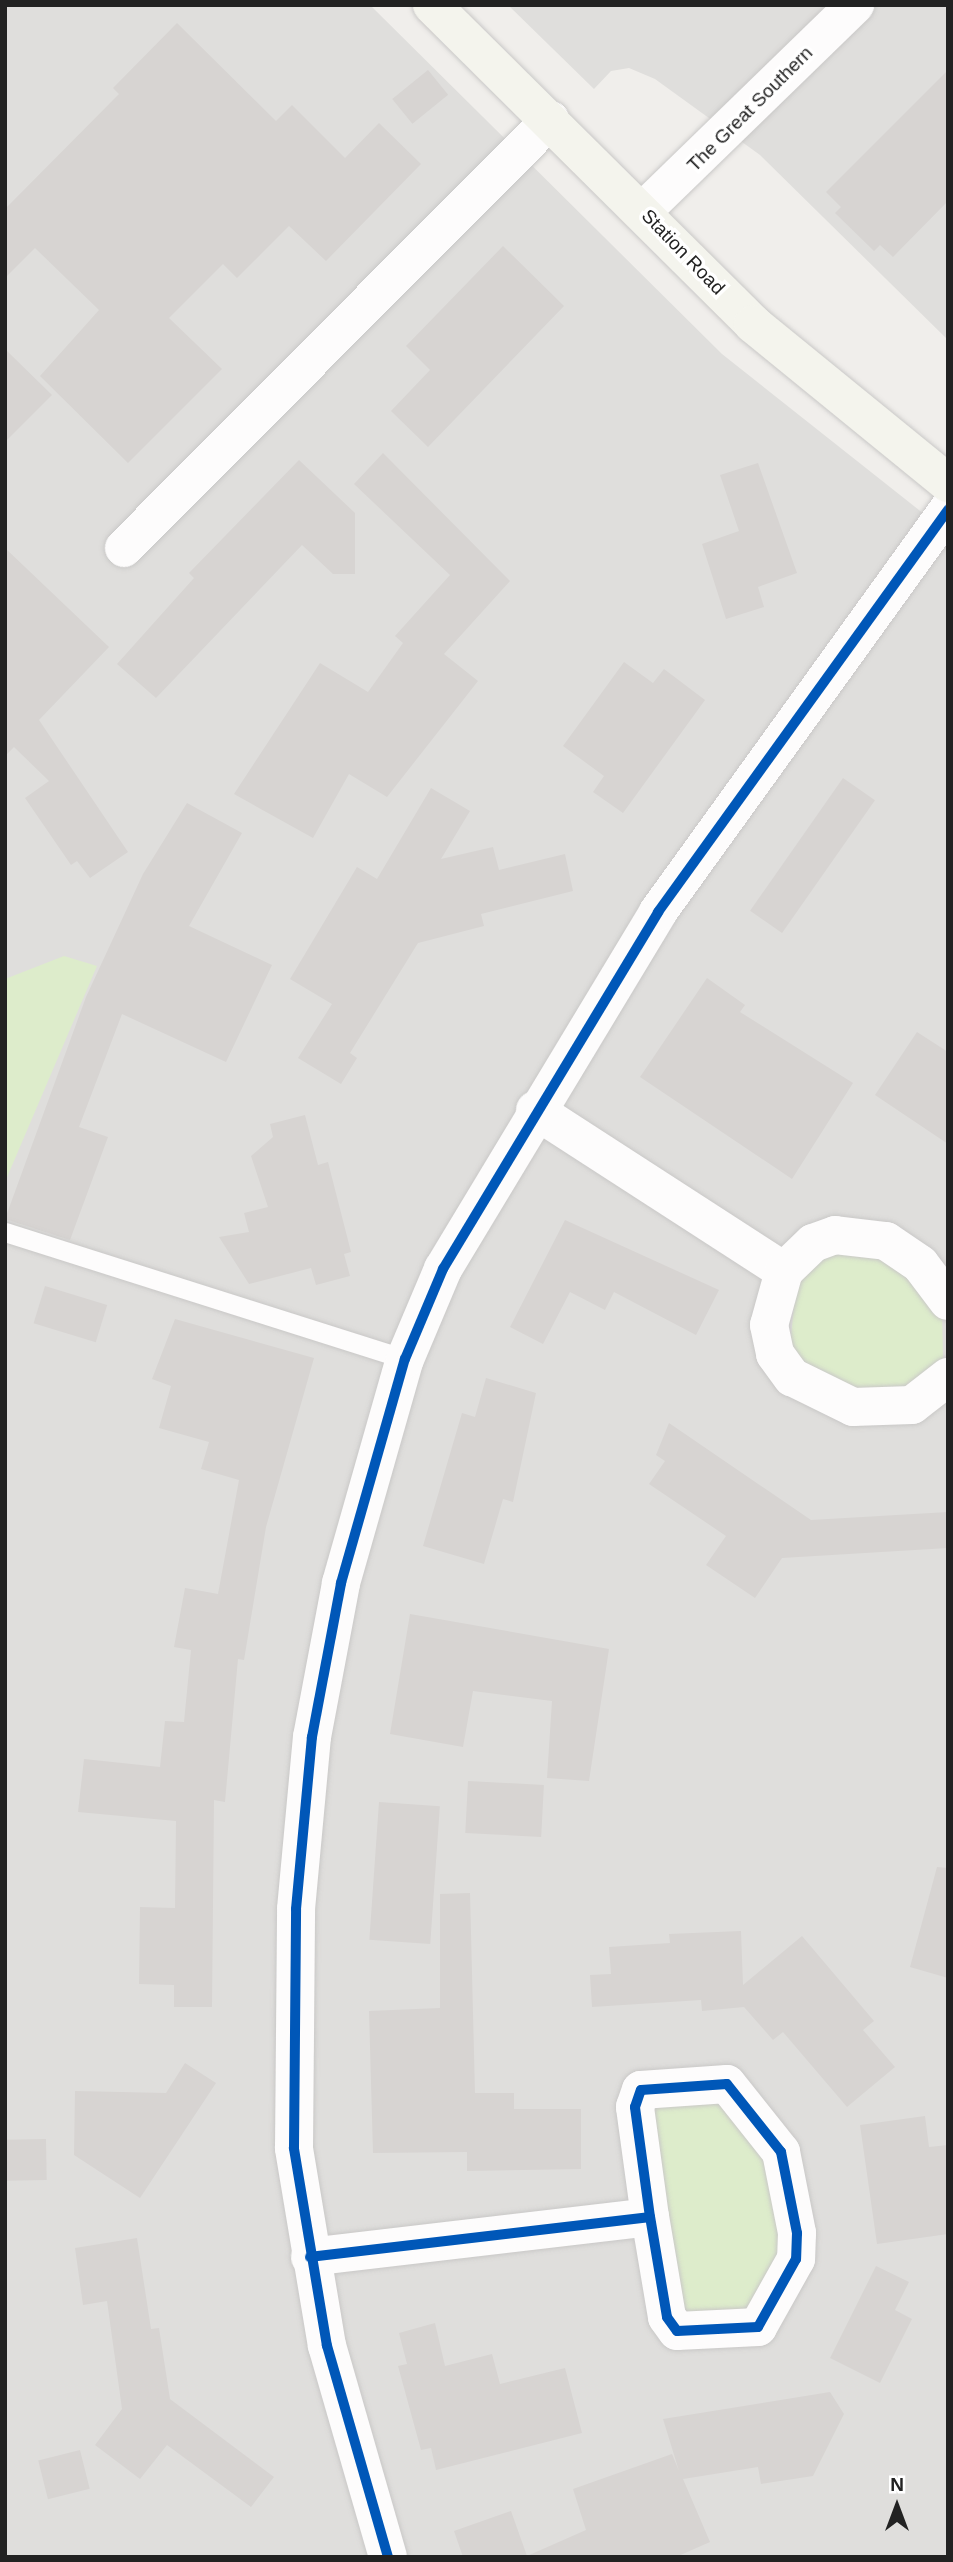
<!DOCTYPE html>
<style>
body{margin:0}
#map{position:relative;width:953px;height:2562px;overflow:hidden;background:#f0eeeb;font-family:Helvetica,sans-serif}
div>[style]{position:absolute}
.residential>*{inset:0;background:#dfdedc}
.grass>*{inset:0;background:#ddeccb}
.building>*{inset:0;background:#d7d4d2;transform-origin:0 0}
.roads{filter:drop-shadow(0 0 2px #c9c8c7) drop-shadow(0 0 2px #c9c8c7)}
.lane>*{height:19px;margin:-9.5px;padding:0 9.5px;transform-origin:9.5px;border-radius:9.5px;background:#fdfcfc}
.street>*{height:38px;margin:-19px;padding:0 19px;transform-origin:19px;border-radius:19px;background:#fdfcfc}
.secondary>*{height:38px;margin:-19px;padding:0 19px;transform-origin:19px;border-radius:19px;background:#f4f4ed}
.cycleway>*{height:10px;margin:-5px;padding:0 5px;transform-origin:5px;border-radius:5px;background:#0057b8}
span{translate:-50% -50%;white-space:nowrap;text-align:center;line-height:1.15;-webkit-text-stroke:7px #fff;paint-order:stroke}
.street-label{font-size:19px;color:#222}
.frame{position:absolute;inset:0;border:7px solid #222;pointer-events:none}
.north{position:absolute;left:862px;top:2471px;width:70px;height:70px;-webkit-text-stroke:5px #fff;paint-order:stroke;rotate:0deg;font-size:19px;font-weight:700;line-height:28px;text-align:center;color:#222}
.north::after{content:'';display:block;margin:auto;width:24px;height:32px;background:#222;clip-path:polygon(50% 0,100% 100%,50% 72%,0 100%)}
</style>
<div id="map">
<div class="residential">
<i style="clip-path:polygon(5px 5px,370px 5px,722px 354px,948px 533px,948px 2557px,5px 2557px)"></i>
<i style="clip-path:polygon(508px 5px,948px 5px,948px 340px,760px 155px,655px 79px,629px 68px,611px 71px,594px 89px)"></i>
</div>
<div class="grass">
<i style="clip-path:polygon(64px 956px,97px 966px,5px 1182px,5px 979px)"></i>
<i style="clip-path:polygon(828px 1252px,892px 1257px,942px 1312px,943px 1359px,932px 1378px,892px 1396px,820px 1380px,790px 1348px,796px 1283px)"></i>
<i style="clip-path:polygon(709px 2093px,761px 2141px,784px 2243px,753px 2310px,693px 2318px,680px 2304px,648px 2124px,655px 2107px)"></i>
</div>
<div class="building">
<i style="clip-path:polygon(177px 23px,276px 121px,292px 105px,345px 158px,379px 123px,421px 164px,326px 261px,289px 226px,237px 278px,223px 264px,169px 318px,222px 369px,128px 463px,40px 376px,99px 310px,35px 248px,5px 278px,5px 209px,119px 94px,113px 88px)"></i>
<i style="left:428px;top:70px;width:32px;height:46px;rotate:51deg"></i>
<i style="clip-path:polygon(948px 70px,948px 201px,893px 257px,880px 245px,874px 251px,835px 213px,841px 207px,826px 192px)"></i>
<i style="clip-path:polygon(503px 246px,564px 306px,428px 447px,391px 411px,430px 370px,406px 346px)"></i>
<i style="clip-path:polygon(5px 349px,52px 395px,5px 442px)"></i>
<i style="clip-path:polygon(383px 453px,510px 581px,444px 654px,478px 681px,387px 797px,349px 774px,313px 838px,234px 794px,320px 663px,368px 692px,403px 643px,395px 636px,450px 575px,354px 484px)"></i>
<i style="clip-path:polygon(299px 460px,355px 513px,355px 574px,333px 574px,302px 545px,156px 698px,117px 664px,194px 578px,189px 573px)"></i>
<i style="clip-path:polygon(758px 463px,797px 573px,758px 587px,764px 607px,726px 619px,702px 544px,739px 531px,720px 475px)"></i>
<i style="clip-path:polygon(5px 548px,109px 647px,39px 720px,128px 852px,90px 878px,77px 861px,71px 865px,25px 798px,49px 781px,14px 747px,5px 756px)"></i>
<i style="clip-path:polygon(624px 662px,653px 683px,664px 669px,705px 700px,623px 813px,593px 792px,604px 776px,563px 746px)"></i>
<i style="left:843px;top:778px;width:39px;height:162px;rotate:35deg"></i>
<i style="clip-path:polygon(431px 788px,470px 811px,441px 859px,493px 847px,499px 870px,565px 854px,573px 891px,481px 914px,484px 926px,418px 943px,350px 1053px,357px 1058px,341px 1084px,298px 1058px,332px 1004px,290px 979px,357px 867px,377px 879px)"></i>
<i style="clip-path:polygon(187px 803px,242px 833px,189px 926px,272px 965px,226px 1062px,122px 1014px,79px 1127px,108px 1137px,70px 1240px,5px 1219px,86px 997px,143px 874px)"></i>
<i style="clip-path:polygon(707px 978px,745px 1005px,740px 1012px,853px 1083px,792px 1179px,640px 1077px)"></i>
<i style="clip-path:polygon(917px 1032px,948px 1052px,948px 1144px,875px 1095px)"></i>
<i style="clip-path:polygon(305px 1115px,318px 1165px,328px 1162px,351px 1252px,344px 1254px,350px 1276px,316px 1285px,311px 1268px,249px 1284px,219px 1237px,249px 1232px,244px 1213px,268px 1207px,251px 1156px,273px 1137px,270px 1124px)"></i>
<i style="clip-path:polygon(565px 1220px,719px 1290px,696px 1335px,614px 1292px,605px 1310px,570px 1292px,543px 1344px,510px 1327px)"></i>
<i style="left:45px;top:1286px;width:65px;height:39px;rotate:17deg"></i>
<i style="clip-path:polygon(175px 1319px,314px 1358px,266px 1527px,244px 1660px,238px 1659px,225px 1802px,214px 1800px,212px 2007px,174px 2007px,174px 1985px,139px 1984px,140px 1907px,175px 1908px,176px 1821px,78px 1812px,84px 1759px,160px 1767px,165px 1721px,184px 1722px,191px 1650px,174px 1647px,185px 1588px,218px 1594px,239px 1480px,201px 1469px,209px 1442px,159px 1428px,171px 1386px,152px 1379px)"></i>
<i style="clip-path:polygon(486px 1378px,536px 1393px,513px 1502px,503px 1499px,484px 1564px,423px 1546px,462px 1413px,475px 1417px)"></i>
<i style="clip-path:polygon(669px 1423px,811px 1520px,948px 1512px,948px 1548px,782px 1558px,755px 1598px,706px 1565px,726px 1536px,649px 1484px,665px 1461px,656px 1455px)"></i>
<i style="clip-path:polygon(410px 1614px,609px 1649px,589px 1781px,547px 1778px,552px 1701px,473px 1691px,463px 1747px,390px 1734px)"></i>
<i style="left:468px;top:1781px;width:76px;height:52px;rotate:3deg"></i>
<i style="left:379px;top:1802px;width:61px;height:138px;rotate:4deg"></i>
<i style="clip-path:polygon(937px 1867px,948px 1868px,948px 1978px,910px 1967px)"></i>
<i style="clip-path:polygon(470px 1893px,475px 2093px,514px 2093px,514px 2109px,581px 2109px,581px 2169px,467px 2171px,467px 2152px,373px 2153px,369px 2011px,440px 2008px,440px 1894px)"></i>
<i style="clip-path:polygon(741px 1931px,743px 1985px,802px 1936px,874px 2021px,863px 2030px,895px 2067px,847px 2107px,783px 2032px,773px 2040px,744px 2007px,702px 2011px,701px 2000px,592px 2007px,590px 1975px,611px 1974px,609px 1947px,670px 1943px,669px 1934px)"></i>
<i style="clip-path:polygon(185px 2063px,216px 2083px,140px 2198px,74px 2155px,75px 2091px,166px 2093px)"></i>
<i style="clip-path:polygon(925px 2116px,929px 2147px,948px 2145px,948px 2234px,877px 2244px,860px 2125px)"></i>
<i style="left:46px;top:2139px;width:41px;height:41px;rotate:89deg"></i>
<i style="clip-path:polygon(137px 2238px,151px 2329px,159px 2328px,170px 2399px,274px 2477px,251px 2507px,167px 2445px,140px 2479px,95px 2445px,122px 2409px,107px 2301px,83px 2305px,75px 2248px)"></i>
<i style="clip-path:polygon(876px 2266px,909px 2282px,895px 2310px,912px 2319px,880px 2383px,830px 2358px)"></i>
<i style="clip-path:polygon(435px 2323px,445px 2366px,492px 2354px,500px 2384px,565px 2368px,582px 2433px,436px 2470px,431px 2448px,421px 2450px,398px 2366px,407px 2364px,399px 2333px)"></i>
<i style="clip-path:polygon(830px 2392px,844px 2414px,813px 2476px,761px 2484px,758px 2467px,683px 2479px,710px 2542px,676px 2557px,463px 2557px,454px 2531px,511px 2511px,527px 2556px,586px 2530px,573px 2489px,672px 2454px,679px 2471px,663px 2419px)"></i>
<i style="left:80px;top:2450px;width:40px;height:43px;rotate:76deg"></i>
</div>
<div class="roads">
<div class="lane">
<i style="left:5px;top:1232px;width:420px;rotate:17.6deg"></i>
</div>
<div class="street">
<i style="left:643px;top:211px;width:296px;rotate:-44.2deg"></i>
<i style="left:124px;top:548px;width:604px;rotate:-45.13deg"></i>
<i style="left:535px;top:1110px;width:297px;rotate:32.9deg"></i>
<i style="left:948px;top:1301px;width:46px;rotate:-127.1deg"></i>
<i style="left:920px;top:1264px;width:41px;rotate:-145.9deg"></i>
<i style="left:886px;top:1241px;width:51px;rotate:-173.3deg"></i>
<i style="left:835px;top:1235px;width:23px;rotate:160deg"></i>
<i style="left:813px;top:1243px;width:40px;rotate:136deg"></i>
<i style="left:784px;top:1271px;width:56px;rotate:105.5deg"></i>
<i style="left:769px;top:1325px;width:30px;rotate:78deg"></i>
<i style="left:775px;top:1354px;width:29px;rotate:54deg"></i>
<i style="left:792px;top:1377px;width:68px;rotate:26.2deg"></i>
<i style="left:853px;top:1407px;width:59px;rotate:-1.9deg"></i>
<i style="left:912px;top:1405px;width:46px;rotate:-37.9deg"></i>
<i style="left:310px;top:2257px;width:342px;rotate:-6.7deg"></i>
<i style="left:650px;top:2217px;width:111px;rotate:-97.8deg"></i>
<i style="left:635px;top:2107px;width:18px;rotate:-71deg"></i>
<i style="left:641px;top:2090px;width:86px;rotate:-4deg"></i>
<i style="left:727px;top:2084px;width:87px;rotate:51.5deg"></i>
<i style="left:781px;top:2152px;width:83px;rotate:78.8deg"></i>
<i style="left:797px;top:2233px;width:26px;rotate:92deg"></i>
<i style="left:796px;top:2259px;width:78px;rotate:119.2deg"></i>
<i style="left:758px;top:2327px;width:81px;rotate:177.2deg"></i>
<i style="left:677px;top:2331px;width:17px;rotate:-126deg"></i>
<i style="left:667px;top:2317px;width:101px;rotate:-99.6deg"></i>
<i style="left:388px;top:2557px;width:220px;rotate:-106.1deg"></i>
<i style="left:327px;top:2346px;width:201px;rotate:-99.5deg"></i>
<i style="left:294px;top:2148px;width:239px;rotate:-89.5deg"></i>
<i style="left:296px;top:1909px;width:173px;rotate:-84.7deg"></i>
<i style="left:312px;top:1737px;width:157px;rotate:-79.3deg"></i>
<i style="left:341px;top:1583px;width:233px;rotate:-74.1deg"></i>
<i style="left:405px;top:1359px;width:98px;rotate:-67.1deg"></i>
<i style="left:443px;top:1269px;width:417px;rotate:-58.9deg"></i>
<i style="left:658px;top:912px;width:496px;rotate:-54.2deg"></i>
</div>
<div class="secondary">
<i style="left:432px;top:5px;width:453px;rotate:44.8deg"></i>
<i style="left:753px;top:324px;width:252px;rotate:39.2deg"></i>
</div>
</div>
<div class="cycleway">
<i style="left:310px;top:2257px;width:342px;rotate:-6.7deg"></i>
<i style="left:650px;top:2217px;width:111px;rotate:-97.8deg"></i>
<i style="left:635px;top:2107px;width:18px;rotate:-71deg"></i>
<i style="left:641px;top:2090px;width:86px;rotate:-4deg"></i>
<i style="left:727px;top:2084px;width:87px;rotate:51.5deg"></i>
<i style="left:781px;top:2152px;width:83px;rotate:78.8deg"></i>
<i style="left:797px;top:2233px;width:26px;rotate:92deg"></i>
<i style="left:796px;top:2259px;width:78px;rotate:119.2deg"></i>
<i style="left:758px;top:2327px;width:81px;rotate:177.2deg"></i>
<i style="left:677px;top:2331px;width:17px;rotate:-126deg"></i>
<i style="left:667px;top:2317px;width:101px;rotate:-99.6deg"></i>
<i style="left:388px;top:2557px;width:220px;rotate:-106.1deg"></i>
<i style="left:327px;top:2346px;width:201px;rotate:-99.5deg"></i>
<i style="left:294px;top:2148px;width:239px;rotate:-89.5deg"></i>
<i style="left:296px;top:1909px;width:173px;rotate:-84.7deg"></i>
<i style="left:312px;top:1737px;width:157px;rotate:-79.3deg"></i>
<i style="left:341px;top:1583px;width:233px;rotate:-74.1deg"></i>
<i style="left:405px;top:1359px;width:98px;rotate:-67.1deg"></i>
<i style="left:443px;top:1269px;width:417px;rotate:-58.9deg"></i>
<i style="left:658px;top:912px;width:496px;rotate:-54.2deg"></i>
</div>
<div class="street-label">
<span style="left:750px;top:109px;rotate:-45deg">The Great Southern</span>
<span style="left:683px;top:252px;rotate:46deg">Station Road</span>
</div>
<div class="frame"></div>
<div class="north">N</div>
</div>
